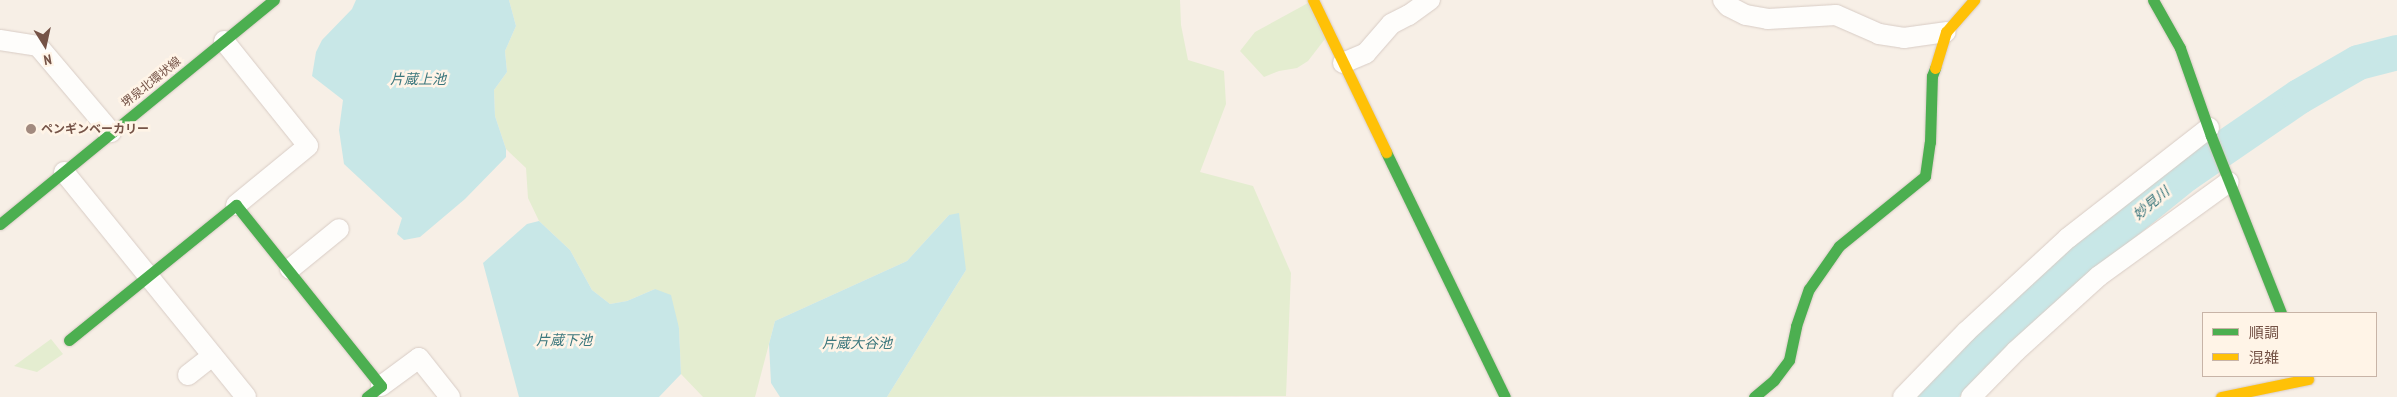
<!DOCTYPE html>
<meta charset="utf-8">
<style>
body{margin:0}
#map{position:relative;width:2397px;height:397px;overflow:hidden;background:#f7efe6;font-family:"PT Sans Narrow","Noto Sans JP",sans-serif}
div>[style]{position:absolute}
.green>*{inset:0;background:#e4edd0}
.water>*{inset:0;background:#c8e7e7}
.river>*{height:35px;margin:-17.5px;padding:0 17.5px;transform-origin:17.5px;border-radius:17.5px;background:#c8e7e7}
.roads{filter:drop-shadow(0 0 1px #d8ccc5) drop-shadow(0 0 1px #d8ccc5)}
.street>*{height:20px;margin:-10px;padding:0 10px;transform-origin:10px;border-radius:10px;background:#fefdfb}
.fast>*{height:11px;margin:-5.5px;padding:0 5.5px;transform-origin:5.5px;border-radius:5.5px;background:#4caf50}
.slow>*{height:11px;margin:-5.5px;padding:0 5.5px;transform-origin:5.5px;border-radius:5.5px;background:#ffc107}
.dots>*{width:14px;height:14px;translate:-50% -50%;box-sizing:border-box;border:2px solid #fff4e7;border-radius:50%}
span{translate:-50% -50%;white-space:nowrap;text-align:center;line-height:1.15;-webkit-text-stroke:5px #fff4e7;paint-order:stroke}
.street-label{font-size:12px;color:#755347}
.poi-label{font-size:12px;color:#755347;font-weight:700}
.left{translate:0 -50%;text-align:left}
.water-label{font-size:14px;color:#3a767c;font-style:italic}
.legend{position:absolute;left:2202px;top:312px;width:175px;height:65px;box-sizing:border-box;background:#fff4e7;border:1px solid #c8b4a7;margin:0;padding:6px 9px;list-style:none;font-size:15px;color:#755347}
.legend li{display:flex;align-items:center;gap:10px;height:25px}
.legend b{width:25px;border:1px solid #c8b4a7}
.north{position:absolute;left:20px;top:20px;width:50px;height:50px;-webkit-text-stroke:4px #fff4e7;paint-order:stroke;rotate:170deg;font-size:14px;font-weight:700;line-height:20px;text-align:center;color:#755347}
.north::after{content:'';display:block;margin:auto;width:18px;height:22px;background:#755347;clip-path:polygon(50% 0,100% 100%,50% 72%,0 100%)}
</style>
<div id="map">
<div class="green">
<i style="clip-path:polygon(509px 0,1180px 0,1181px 25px,1188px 60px,1224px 71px,1226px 104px,1200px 172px,1253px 186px,1291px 273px,1286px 396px,887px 397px,966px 270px,949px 215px,907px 261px,775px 321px,755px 397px,703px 397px,681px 374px,679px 328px,655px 289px,627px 301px,610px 304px,592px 290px,570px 250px,539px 221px,528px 198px,526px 168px,506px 149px,495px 116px,494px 90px,507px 72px,505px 51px,516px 26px)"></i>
<i style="clip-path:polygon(1308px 3px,1325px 39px,1308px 61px,1297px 68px,1279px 71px,1264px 77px,1240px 51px,1255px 32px)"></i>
<i style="clip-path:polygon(51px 339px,63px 354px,37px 372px,14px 366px)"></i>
</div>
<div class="water">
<i style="clip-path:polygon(356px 0,509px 0,516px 26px,505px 51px,507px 72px,494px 90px,495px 116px,506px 149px,506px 157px,465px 199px,420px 237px,404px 240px,397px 234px,402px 218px,344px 164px,339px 130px,343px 100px,312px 76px,316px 52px,322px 40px,352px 9px)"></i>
<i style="clip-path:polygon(959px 213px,966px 270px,887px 397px,780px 397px,771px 383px,769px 344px,775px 321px,907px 261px,949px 215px)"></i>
<i style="clip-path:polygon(539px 221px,570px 250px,592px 290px,610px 304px,627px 301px,655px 289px,671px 295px,679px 328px,681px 374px,659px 397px,519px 397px,483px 263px,527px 224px)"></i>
</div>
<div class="river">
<i style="left:1935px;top:397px;width:55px;rotate:-48.7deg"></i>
<i style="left:1971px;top:356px;width:195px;rotate:-41deg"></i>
<i style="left:2118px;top:228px;width:86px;rotate:-38.9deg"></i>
<i style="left:2185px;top:174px;width:138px;rotate:-34.4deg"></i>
<i style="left:2299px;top:96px;width:68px;rotate:-30deg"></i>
<i style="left:2358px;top:62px;width:40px;rotate:-14.4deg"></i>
</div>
<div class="roads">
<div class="street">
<i style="left:1723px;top:0;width:8px;rotate:50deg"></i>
<i style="left:1728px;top:6px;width:20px;rotate:27deg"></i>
<i style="left:1746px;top:15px;width:22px;rotate:10deg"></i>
<i style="left:1768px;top:19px;width:68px;rotate:-3.4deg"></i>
<i style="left:1836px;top:15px;width:47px;rotate:23.8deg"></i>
<i style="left:1879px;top:34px;width:25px;rotate:9deg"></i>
<i style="left:1904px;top:38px;width:42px;rotate:-8.1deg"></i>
<i style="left:0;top:40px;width:38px;rotate:9deg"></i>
<i style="left:38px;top:46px;width:113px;rotate:49.7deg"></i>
<i style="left:224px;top:41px;width:134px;rotate:51.3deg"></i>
<i style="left:308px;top:146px;width:93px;rotate:140.7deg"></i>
<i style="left:1343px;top:63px;width:25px;rotate:-23deg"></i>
<i style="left:1366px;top:53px;width:38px;rotate:-49deg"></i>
<i style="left:1391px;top:24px;width:20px;rotate:-27deg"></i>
<i style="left:1409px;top:15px;width:26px;rotate:-36deg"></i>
<i style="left:64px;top:172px;width:289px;rotate:51deg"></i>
<i style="left:290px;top:269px;width:63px;rotate:-39.2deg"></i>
<i style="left:188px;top:375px;width:31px;rotate:-38deg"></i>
<i style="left:381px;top:386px;width:47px;rotate:-36.4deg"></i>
<i style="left:419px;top:358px;width:50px;rotate:51.5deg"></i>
<i style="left:1903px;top:397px;width:91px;rotate:-45.9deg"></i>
<i style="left:1966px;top:332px;width:139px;rotate:-42.7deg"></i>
<i style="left:2068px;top:238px;width:179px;rotate:-38deg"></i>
<i style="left:1971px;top:397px;width:64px;rotate:-45.6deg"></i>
<i style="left:2016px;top:351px;width:112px;rotate:-42.1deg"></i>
<i style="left:2099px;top:276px;width:160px;rotate:-35.9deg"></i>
</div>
<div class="fast">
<i style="left:2153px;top:0;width:55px;rotate:60.6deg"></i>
<i style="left:2180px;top:48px;width:93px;rotate:70.6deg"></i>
<i style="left:2211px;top:136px;width:190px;rotate:68.4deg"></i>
<i style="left:1386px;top:152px;width:272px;rotate:64.1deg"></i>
<i style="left:0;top:224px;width:354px;rotate:-39.3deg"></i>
<i style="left:69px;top:340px;width:215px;rotate:-39deg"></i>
<i style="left:236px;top:205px;width:232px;rotate:51.3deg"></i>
<i style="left:381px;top:386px;width:18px;rotate:142deg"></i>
<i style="left:1754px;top:397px;width:26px;rotate:-40deg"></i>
<i style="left:1774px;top:380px;width:25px;rotate:-53deg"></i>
<i style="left:1789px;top:360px;width:35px;rotate:-78deg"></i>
<i style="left:1796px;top:326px;width:39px;rotate:-71deg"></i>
<i style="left:1809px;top:289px;width:52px;rotate:-55.1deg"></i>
<i style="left:1839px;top:246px;width:111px;rotate:-39.1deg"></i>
<i style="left:1925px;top:176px;width:34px;rotate:-82deg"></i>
<i style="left:1930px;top:142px;width:66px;rotate:-88.3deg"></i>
<i style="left:1932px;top:76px;width:9px;rotate:-69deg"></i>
</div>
<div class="slow">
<i style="left:1313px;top:0;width:169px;rotate:64.3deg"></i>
<i style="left:1935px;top:68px;width:38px;rotate:-73deg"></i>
<i style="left:1946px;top:32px;width:43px;rotate:-48.8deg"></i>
<i style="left:2221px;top:397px;width:89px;rotate:-11.7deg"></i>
</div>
</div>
<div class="dots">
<i style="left:31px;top:129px;background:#a28a7f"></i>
</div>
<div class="street-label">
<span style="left:151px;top:82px;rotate:-39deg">堺泉北環状線</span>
</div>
<div class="poi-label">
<span class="left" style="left:41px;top:129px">ペンギンベーカリー</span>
</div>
<div class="water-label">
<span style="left:418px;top:79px">片蔵上池</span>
<span style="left:2151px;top:203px;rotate:-40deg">妙見川</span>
<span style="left:564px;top:340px">片蔵下池</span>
<span style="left:857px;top:343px">片蔵大谷池</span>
</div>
<ul class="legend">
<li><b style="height:6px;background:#4caf50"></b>順調</li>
<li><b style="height:6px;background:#ffc107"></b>混雑</li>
</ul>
<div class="north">N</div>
</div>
